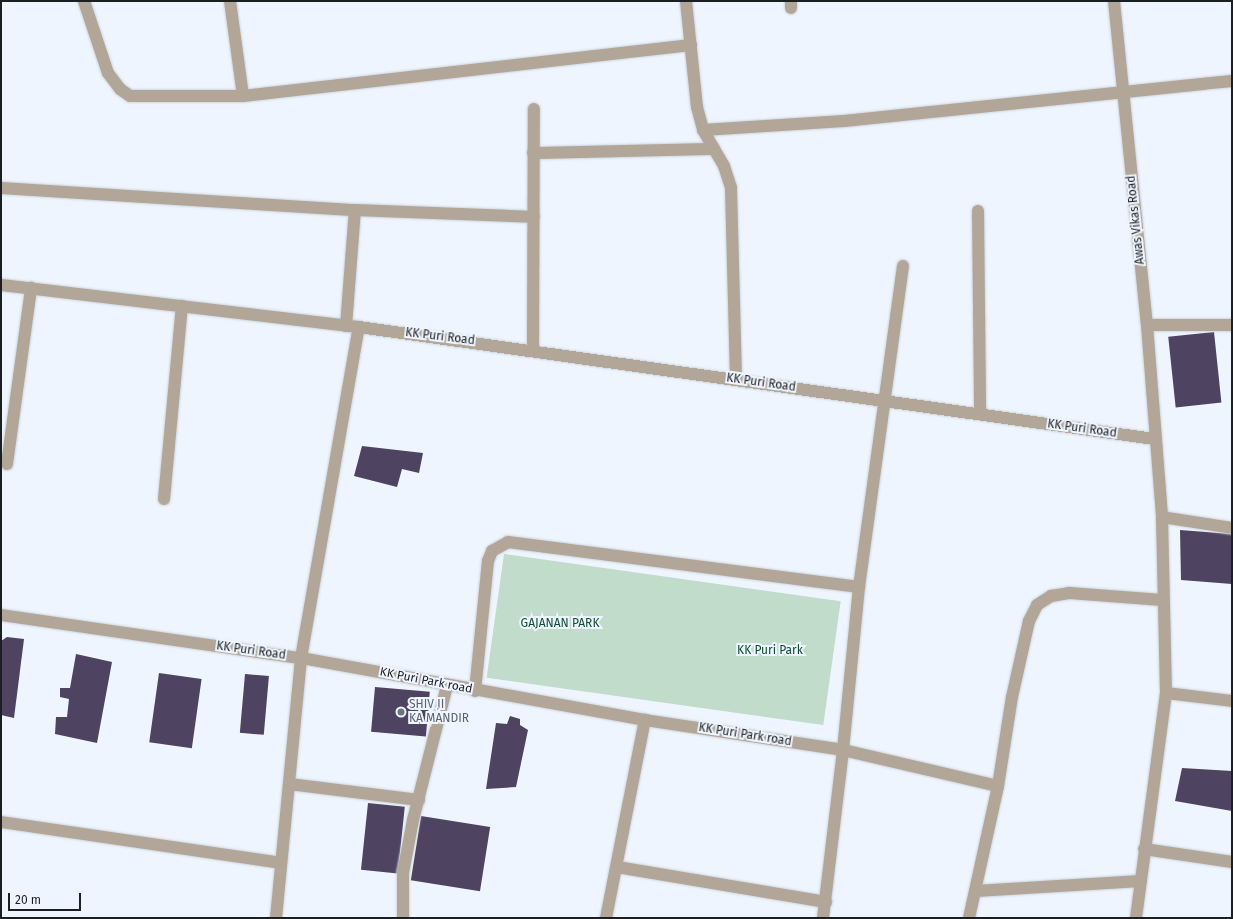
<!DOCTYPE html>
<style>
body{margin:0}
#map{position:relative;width:1233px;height:919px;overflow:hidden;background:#eef5fe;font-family:"Fira Sans",sans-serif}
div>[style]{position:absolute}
.green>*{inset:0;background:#c1dcca;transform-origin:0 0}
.building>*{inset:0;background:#4e4360;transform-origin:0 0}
.roads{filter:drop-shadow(0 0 1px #ccd3db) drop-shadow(0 0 1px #ccd3db)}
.minor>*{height:12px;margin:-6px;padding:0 6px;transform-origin:6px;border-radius:6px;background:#b2a699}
.dots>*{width:11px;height:11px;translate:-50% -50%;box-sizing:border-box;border:2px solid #eef5fe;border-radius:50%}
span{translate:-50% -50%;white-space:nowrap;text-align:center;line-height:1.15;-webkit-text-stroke:4px #eef5fe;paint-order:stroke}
.street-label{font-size:12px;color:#1c1f22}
.park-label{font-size:12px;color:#0f4d2f}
.worship-label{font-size:12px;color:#5b616d}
.left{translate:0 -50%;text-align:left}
.frame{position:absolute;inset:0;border:2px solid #1c1f22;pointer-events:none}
.scale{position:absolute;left:8px;top:893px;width:73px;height:18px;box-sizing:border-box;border:2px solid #1c1f22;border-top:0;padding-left:5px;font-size:12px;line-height:14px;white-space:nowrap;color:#1c1f22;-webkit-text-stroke:3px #eef5fe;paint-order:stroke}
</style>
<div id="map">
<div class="green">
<i style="left:504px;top:554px;width:340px;height:125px;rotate:8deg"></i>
</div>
<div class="building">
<i style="left:1214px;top:332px;width:71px;height:46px;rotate:84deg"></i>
<i style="clip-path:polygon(362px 446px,423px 453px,419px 473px,402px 469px,397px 487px,354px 476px)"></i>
<i style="clip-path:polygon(1180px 530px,1232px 534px,1232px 584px,1181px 580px)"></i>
<i style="clip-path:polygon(7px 637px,24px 639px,14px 718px,1px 715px,1px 641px)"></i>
<i style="clip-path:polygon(76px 654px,112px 662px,97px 743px,55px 734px,56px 717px,67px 717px,69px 699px,60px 697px,60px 688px,70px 688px)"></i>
<i style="left:159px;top:673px;width:43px;height:70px;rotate:8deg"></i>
<i style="left:245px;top:674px;width:24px;height:59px;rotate:5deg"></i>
<i style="left:375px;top:687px;width:55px;height:45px;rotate:5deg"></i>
<i style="clip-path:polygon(510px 716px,520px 719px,520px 725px,528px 730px,516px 787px,486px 789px,496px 723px,507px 724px)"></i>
<i style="clip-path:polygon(1182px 768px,1232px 771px,1232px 811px,1175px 801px)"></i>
<i style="left:368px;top:803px;width:37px;height:67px;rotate:6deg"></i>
<i style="left:421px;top:816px;width:70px;height:65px;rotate:9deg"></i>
</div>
<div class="roads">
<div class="minor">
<i style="left:84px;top:1px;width:76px;rotate:71.6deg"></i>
<i style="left:108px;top:73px;width:20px;rotate:53deg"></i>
<i style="left:120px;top:89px;width:12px;rotate:35deg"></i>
<i style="left:130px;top:96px;width:113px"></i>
<i style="left:243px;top:96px;width:451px;rotate:-6.5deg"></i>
<i style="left:230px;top:1px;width:96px;rotate:82.2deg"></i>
<i style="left:686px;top:1px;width:107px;rotate:84.1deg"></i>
<i style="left:697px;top:107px;width:24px;rotate:75deg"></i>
<i style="left:703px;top:130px;width:42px;rotate:59.7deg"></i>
<i style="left:724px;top:166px;width:23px;rotate:72deg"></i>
<i style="left:731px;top:188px;width:191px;rotate:88.5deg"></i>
<i style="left:791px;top:1px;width:7px;rotate:90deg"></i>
<i style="left:1114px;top:1px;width:326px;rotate:84.2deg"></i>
<i style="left:1147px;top:325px;width:193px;rotate:85.5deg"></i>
<i style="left:1162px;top:517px;width:176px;rotate:88.7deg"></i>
<i style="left:1166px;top:693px;width:227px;rotate:97.6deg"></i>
<i style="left:703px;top:130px;width:141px;rotate:-3.7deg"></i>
<i style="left:844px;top:121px;width:390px;rotate:-5.9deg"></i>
<i style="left:533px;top:153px;width:181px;rotate:-1.3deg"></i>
<i style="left:1px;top:188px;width:355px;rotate:3.6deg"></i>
<i style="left:355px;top:210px;width:179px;rotate:2.2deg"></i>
<i style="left:978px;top:211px;width:203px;rotate:89.4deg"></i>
<i style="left:1px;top:285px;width:360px;rotate:6.7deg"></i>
<i style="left:1147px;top:325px;width:85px"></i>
<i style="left:346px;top:326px;width:116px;rotate:-85.6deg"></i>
<i style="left:533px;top:350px;width:241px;rotate:-89.8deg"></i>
<i style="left:7px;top:464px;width:178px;rotate:-82.2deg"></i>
<i style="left:164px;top:499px;width:194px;rotate:-84.7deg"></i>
<i style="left:1162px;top:517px;width:71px;rotate:8.9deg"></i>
<i style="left:1px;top:615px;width:303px;rotate:8.2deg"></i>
<i style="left:301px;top:658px;width:336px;rotate:-80.1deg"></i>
<i style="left:359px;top:327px;width:803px;rotate:8.02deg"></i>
<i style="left:475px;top:691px;width:131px;rotate:-84.3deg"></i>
<i style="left:488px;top:561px;width:11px;rotate:-68deg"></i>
<i style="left:492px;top:551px;width:18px;rotate:-29deg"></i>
<i style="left:508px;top:542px;width:354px;rotate:7.3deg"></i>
<i style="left:1166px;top:693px;width:66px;rotate:6.9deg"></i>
<i style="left:289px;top:784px;width:131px;rotate:7deg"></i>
<i style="left:1px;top:822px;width:283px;rotate:8.3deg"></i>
<i style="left:1144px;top:849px;width:89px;rotate:8.4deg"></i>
<i style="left:617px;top:867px;width:212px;rotate:9.5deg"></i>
<i style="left:976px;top:891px;width:165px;rotate:-3.5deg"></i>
<i style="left:276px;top:918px;width:261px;rotate:-84.5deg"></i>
<i style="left:301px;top:658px;width:350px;rotate:10.2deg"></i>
<i style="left:645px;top:720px;width:200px;rotate:8.6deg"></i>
<i style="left:843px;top:750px;width:164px;rotate:-84.4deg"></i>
<i style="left:859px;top:587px;width:324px;rotate:-82.2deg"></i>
<i style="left:403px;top:918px;width:45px;rotate:-90deg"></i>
<i style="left:403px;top:873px;width:54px;rotate:-79.3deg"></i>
<i style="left:413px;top:820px;width:138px;rotate:-75.8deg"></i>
<i style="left:606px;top:918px;width:202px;rotate:-78.9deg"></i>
<i style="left:823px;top:918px;width:169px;rotate:-83.2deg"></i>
<i style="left:843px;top:750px;width:159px;rotate:13.1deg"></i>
<i style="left:969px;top:918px;width:135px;rotate:-77.6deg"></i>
<i style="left:998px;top:786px;width:90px;rotate:-81.1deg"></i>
<i style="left:1012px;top:697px;width:78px;rotate:-77.4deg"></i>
<i style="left:1029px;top:621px;width:18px;rotate:-63deg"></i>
<i style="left:1037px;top:605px;width:17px;rotate:-33deg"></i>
<i style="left:1051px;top:596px;width:18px;rotate:-9deg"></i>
<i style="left:1069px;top:593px;width:94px;rotate:4.3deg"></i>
</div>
</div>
<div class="dots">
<i style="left:401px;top:712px;background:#6b7280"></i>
</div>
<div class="street-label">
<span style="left:1136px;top:220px;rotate:-96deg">Awas Vikas Road</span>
<span style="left:440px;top:337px;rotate:7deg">KK Puri Road</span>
<span style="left:761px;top:383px;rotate:8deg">KK Puri Road</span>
<span style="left:1082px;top:429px;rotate:8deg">KK Puri Road</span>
<span style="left:251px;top:651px;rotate:8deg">KK Puri Road</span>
<span style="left:426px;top:681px;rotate:11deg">KK Puri Park road</span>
<span style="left:745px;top:735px;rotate:9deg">KK Puri Park road</span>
</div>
<div class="park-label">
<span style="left:560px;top:624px">GAJANAN PARK</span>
<span style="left:770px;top:651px">KK Puri Park</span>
</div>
<div class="worship-label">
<span class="left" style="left:409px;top:712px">SHIV JI<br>KA MANDIR</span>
</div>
<div class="frame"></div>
<div class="scale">20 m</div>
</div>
